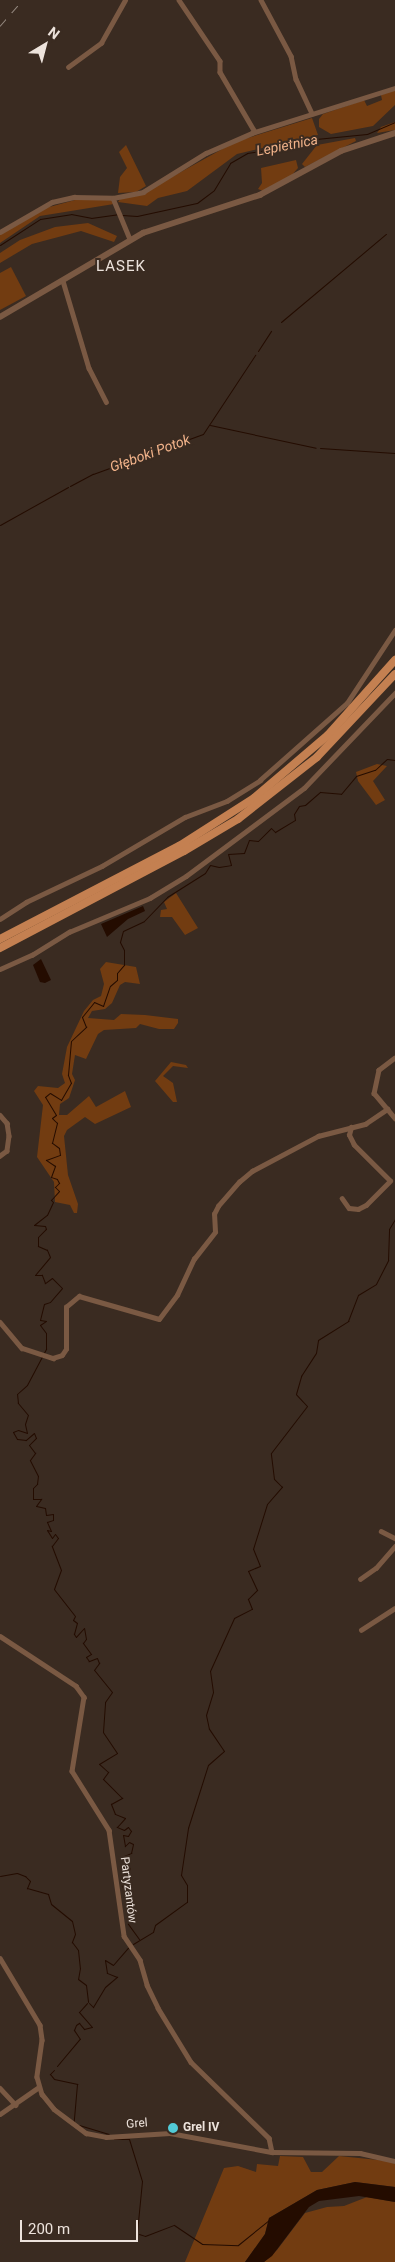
<!DOCTYPE html>
<meta charset="utf-8">
<style>
body{margin:0}
#map{position:relative;width:395px;height:2262px;overflow:hidden;background:#3a2b21;font-family:Roboto,sans-serif}
div>[style]{position:absolute}
.green>*{inset:0;background:#723c11}
.water>*{inset:0;background:#240c00}
.stream>*{height:1px;margin:-0.5px;padding:0 0.5px;transform-origin:0.5px;border-radius:0.5px;background:#240c00}
.minor>*{height:4.5px;margin:-2.25px;padding:0 2.25px;transform-origin:2.25px;border-radius:2.25px;background:#7a5943}
.tertiary>*{height:5.5px;margin:-2.75px;padding:0 2.75px;transform-origin:2.75px;border-radius:2.75px;background:#7a5943}
.primary>*{height:8px;margin:-4px;padding:0 4px;transform-origin:4px;border-radius:4px;background:#c48051}
.rail>*{height:1px;margin-top:-0.5px;transform-origin:0;background:repeating-linear-gradient(90deg,#958980 0 9px,transparent 0 18px)}
.dots>*{width:14px;height:14px;translate:-50% -50%;box-sizing:border-box;border:2px solid #3a2b21;border-radius:50%}
span{translate:-50% -50%;white-space:nowrap;text-align:center;line-height:1.15;-webkit-text-stroke:4px #3a2b21;paint-order:stroke}
.street-label{font-size:12px;color:#ede3dc}
.poi-label{font-size:12px;color:#ede3dc;font-weight:700}
.left{translate:0 -50%;text-align:left}
.water-label{font-size:14px;color:#f2b38a;font-style:italic}
.quarter-label{font-size:15px;color:#ede3dc;letter-spacing:1px}
.north{position:absolute;left:20px;top:20px;width:50px;height:50px;-webkit-text-stroke:4px #3a2b21;paint-order:stroke;rotate:37deg;font-size:14px;font-weight:700;line-height:20px;text-align:center;color:#ede3dc}
.north::after{content:'';display:block;margin:auto;width:18px;height:22px;background:#ede3dc;clip-path:polygon(50% 0,100% 100%,50% 72%,0 100%)}
.scale{position:absolute;left:20px;top:2220px;width:118px;height:22px;box-sizing:border-box;border:2px solid #ede3dc;border-top:0;padding-left:6px;font-size:15px;line-height:18px;white-space:nowrap;color:#ede3dc;-webkit-text-stroke:4px #3a2b21;paint-order:stroke}
</style>
<div id="map">
<div class="green">
<i style="clip-path:polygon(395px 90px,395px 105px,373px 126px,331px 134px,319px 127px,319px 119px,323px 114px,364px 100px,367px 106px,382px 100px,381px 95px)"></i>
<i style="clip-path:polygon(312px 118px,318px 135px,237px 154px,187px 191px,158px 198px,147px 206px,118px 202px,121px 198px,143px 193px,235px 142px)"></i>
<i style="clip-path:polygon(395px 122px,395px 130px,377px 133px,381px 127px)"></i>
<i style="clip-path:polygon(355px 138px,356px 141px,305px 167px,302px 164px,317px 145px)"></i>
<i style="clip-path:polygon(126px 145px,146px 186px,136px 192px,118px 193px,120px 177px,127px 168px,119px 152px)"></i>
<i style="clip-path:polygon(296px 160px,298px 168px,291px 176px,263px 191px,258px 189px,262px 183px,261px 168px)"></i>
<i style="clip-path:polygon(75px 200px,111px 200px,114px 204px,40px 216px,0 243px,0 233px,42px 209px)"></i>
<i style="clip-path:polygon(88px 223px,117px 236px,114px 242px,81px 231px,32px 244px,0 263px,0 253px,20px 240px,55px 227px)"></i>
<i style="clip-path:polygon(11px 267px,26px 296px,0 310px,0 273px)"></i>
<i style="clip-path:polygon(377px 764px,387px 766px,373px 781px,385px 800px,376px 805px,358px 781px,356px 772px)"></i>
<i style="clip-path:polygon(176px 893px,198px 928px,185px 935px,172px 917px,160px 917px,161px 910px,167px 909px,164px 902px)"></i>
<i style="clip-path:polygon(106px 962px,136px 967px,140px 984px,125px 982px,120px 985px,112px 1003px,105px 1009px,92px 1011px,88px 1018px,114px 1020px,121px 1014px,145px 1015px,178px 1019px,178px 1023px,174px 1029px,159px 1029px,140px 1024px,136px 1028px,104px 1030px,98px 1034px,86px 1059px,75px 1055px,72px 1074px,75px 1080px,69px 1098px,60px 1104px,59px 1115px,67px 1115px,89px 1096px,96px 1107px,125px 1091px,131px 1107px,95px 1124px,85px 1117px,67px 1130px,64px 1136px,68px 1175px,78px 1204px,77px 1213px,74px 1213px,70px 1205px,55px 1202px,54px 1182px,37px 1157px,43px 1105px,34px 1091px,38px 1086px,58px 1088px,65px 1083px,62px 1074px,67px 1047px,84px 1011px,93px 1000px,101px 996px,104px 984px,100px 969px)"></i>
<i style="clip-path:polygon(171px 1062px,186px 1065px,188px 1068px,173px 1066px,163px 1076px,173px 1083px,177px 1102px,173px 1102px,155px 1081px)"></i>
<i style="clip-path:polygon(280px 2156px,303px 2157px,311px 2172px,322px 2172px,339px 2156px,388px 2161px,395px 2164px,395px 2187px,355px 2182px,317px 2190px,269px 2218px,265px 2234px,245px 2262px,185px 2262px,224px 2168px,238px 2166px,256px 2172px,257px 2164px,278px 2166px)"></i>
<i style="clip-path:polygon(367px 2197px,395px 2202px,395px 2262px,264px 2262px,277px 2250px,305px 2213px,327px 2207px,344px 2206px)"></i>
</div>
<div class="water">
<i style="clip-path:polygon(143px 906px,145px 911px,128px 919px,107px 937px,101px 924px)"></i>
<i style="clip-path:polygon(41px 959px,51px 980px,45px 983px,40px 982px,33px 965px)"></i>
<i style="clip-path:polygon(355px 2182px,395px 2187px,395px 2202px,359px 2196px,319px 2201px,309px 2207px,272px 2256px,264px 2262px,245px 2262px,265px 2234px,269px 2218px,317px 2190px)"></i>
</div>
<div class="stream">
<i style="left:122px;top:215px;width:15px;rotate:4deg"></i>
<i style="left:137px;top:216px;width:61px;rotate:-12.2deg"></i>
<i style="left:197px;top:203px;width:21px;rotate:-37deg"></i>
<i style="left:214px;top:190px;width:31px;rotate:-59deg"></i>
<i style="left:230px;top:163px;width:20px;rotate:-30deg"></i>
<i style="left:247px;top:153px;width:42px;rotate:-8.1deg"></i>
<i style="left:289px;top:147px;width:28px;rotate:-17deg"></i>
<i style="left:316px;top:139px;width:51px;rotate:-5.6deg"></i>
<i style="left:367px;top:134px;width:30px;rotate:-23deg"></i>
<i style="left:0;top:245px;width:48px;rotate:-33deg"></i>
<i style="left:40px;top:219px;width:31px;rotate:-9deg"></i>
<i style="left:71px;top:214px;width:20px;rotate:11deg"></i>
<i style="left:91px;top:218px;width:27px;rotate:-8deg"></i>
<i style="left:281px;top:322px;width:137px;rotate:-40deg"></i>
<i style="left:258px;top:351px;width:24px;rotate:-57deg"></i>
<i style="left:210px;top:425px;width:108px;rotate:12.2deg"></i>
<i style="left:320px;top:448px;width:75px;rotate:3.8deg"></i>
<i style="left:70px;top:486px;width:26px;rotate:-28deg"></i>
<i style="left:93px;top:474px;width:117px;rotate:-20deg"></i>
<i style="left:203px;top:434px;width:95px;rotate:-56.6deg"></i>
<i style="left:0;top:525px;width:78px;rotate:-29.2deg"></i>
<i style="left:0;top:1876px;width:17px;rotate:-10deg"></i>
<i style="left:17px;top:1873px;width:9px;rotate:21deg"></i>
<i style="left:25px;top:1876px;width:7px;rotate:45deg"></i>
<i style="left:30px;top:1881px;width:8px;rotate:113deg"></i>
<i style="left:27px;top:1888px;width:22px;rotate:16deg"></i>
<i style="left:48px;top:1894px;width:10px;rotate:73deg"></i>
<i style="left:51px;top:1904px;width:27px;rotate:39deg"></i>
<i style="left:72px;top:1921px;width:13px;rotate:77deg"></i>
<i style="left:75px;top:1934px;width:9px;rotate:111deg"></i>
<i style="left:72px;top:1942px;width:10px;rotate:53deg"></i>
<i style="left:78px;top:1950px;width:18px;rotate:84deg"></i>
<i style="left:80px;top:1968px;width:11px;rotate:100deg"></i>
<i style="left:78px;top:1979px;width:10px;rotate:37deg"></i>
<i style="left:86px;top:1985px;width:17px;rotate:83deg"></i>
<i style="left:139px;top:1939px;width:19px;rotate:-126deg"></i>
<i style="left:128px;top:1924px;width:27px;rotate:-90deg"></i>
<i style="left:128px;top:1897px;width:13px;rotate:-119deg"></i>
<i style="left:122px;top:1886px;width:19px;rotate:-65deg"></i>
<i style="left:130px;top:1869px;width:14px;rotate:-115deg"></i>
<i style="left:124px;top:1856px;width:8px;rotate:-23deg"></i>
<i style="left:131px;top:1853px;width:9px;rotate:-77deg"></i>
<i style="left:133px;top:1844px;width:4px;rotate:-153deg"></i>
<i style="left:129px;top:1842px;width:6px;rotate:135deg"></i>
<i style="left:125px;top:1846px;width:11px;rotate:-100deg"></i>
<i style="left:123px;top:1835px;width:5px;rotate:11deg"></i>
<i style="left:128px;top:1836px;width:6px;rotate:-59deg"></i>
<i style="left:131px;top:1831px;width:5px;rotate:-127deg"></i>
<i style="left:128px;top:1827px;width:5px;rotate:143deg"></i>
<i style="left:124px;top:1830px;width:8px;rotate:-157deg"></i>
<i style="left:117px;top:1827px;width:12px;rotate:-48deg"></i>
<i style="left:125px;top:1818px;width:11px;rotate:-158deg"></i>
<i style="left:115px;top:1814px;width:11px;rotate:-112deg"></i>
<i style="left:111px;top:1804px;width:13px;rotate:-29deg"></i>
<i style="left:122px;top:1798px;width:27px;rotate:-135deg"></i>
<i style="left:103px;top:1779px;width:9px;rotate:-54deg"></i>
<i style="left:108px;top:1772px;width:12px;rotate:-138deg"></i>
<i style="left:99px;top:1764px;width:21px;rotate:-31deg"></i>
<i style="left:117px;top:1753px;width:25px;rotate:-124deg"></i>
<i style="left:103px;top:1732px;width:30px;rotate:-86deg"></i>
<i style="left:105px;top:1702px;width:12px;rotate:-55deg"></i>
<i style="left:112px;top:1692px;width:28px;rotate:-129deg"></i>
<i style="left:94px;top:1670px;width:9px;rotate:-54deg"></i>
<i style="left:99px;top:1663px;width:5px;rotate:-112deg"></i>
<i style="left:97px;top:1658px;width:9px;rotate:159deg"></i>
<i style="left:89px;top:1661px;width:5px;rotate:-127deg"></i>
<i style="left:86px;top:1657px;width:6px;rotate:-31deg"></i>
<i style="left:91px;top:1654px;width:14px;rotate:-126deg"></i>
<i style="left:83px;top:1643px;width:5px;rotate:-53deg"></i>
<i style="left:86px;top:1639px;width:11px;rotate:-100deg"></i>
<i style="left:84px;top:1628px;width:12px;rotate:132deg"></i>
<i style="left:76px;top:1637px;width:4px;rotate:-124deg"></i>
<i style="left:74px;top:1634px;width:11px;rotate:-75deg"></i>
<i style="left:77px;top:1623px;width:5px;rotate:-143deg"></i>
<i style="left:73px;top:1620px;width:4px;rotate:-63deg"></i>
<i style="left:75px;top:1616px;width:34px;rotate:-128deg"></i>
<i style="left:54px;top:1589px;width:20px;rotate:-70deg"></i>
<i style="left:61px;top:1570px;width:26px;rotate:-111deg"></i>
<i style="left:52px;top:1546px;width:10px;rotate:-53deg"></i>
<i style="left:58px;top:1538px;width:5px;rotate:-127deg"></i>
<i style="left:55px;top:1534px;width:5px;rotate:127deg"></i>
<i style="left:52px;top:1538px;width:9px;rotate:-122deg"></i>
<i style="left:47px;top:1530px;width:4px;rotate:14deg"></i>
<i style="left:51px;top:1531px;width:10px;rotate:-114deg"></i>
<i style="left:47px;top:1522px;width:6px;rotate:-18deg"></i>
<i style="left:53px;top:1520px;width:6px;rotate:-90deg"></i>
<i style="left:53px;top:1514px;width:7px;rotate:172deg"></i>
<i style="left:46px;top:1515px;width:7px;rotate:-98deg"></i>
<i style="left:45px;top:1508px;width:9px;rotate:-167deg"></i>
<i style="left:36px;top:1506px;width:9px;rotate:-54deg"></i>
<i style="left:41px;top:1499px;width:8px;rotate:180deg"></i>
<i style="left:33px;top:1499px;width:11px;rotate:-90deg"></i>
<i style="left:33px;top:1488px;width:6px;rotate:-45deg"></i>
<i style="left:37px;top:1484px;width:8px;rotate:-83deg"></i>
<i style="left:38px;top:1476px;width:18px;rotate:-117deg"></i>
<i style="left:30px;top:1460px;width:9px;rotate:-54deg"></i>
<i style="left:35px;top:1453px;width:10px;rotate:-127deg"></i>
<i style="left:29px;top:1445px;width:10px;rotate:-45deg"></i>
<i style="left:36px;top:1438px;width:5px;rotate:-112deg"></i>
<i style="left:34px;top:1433px;width:11px;rotate:139deg"></i>
<i style="left:26px;top:1440px;width:9px;rotate:-174deg"></i>
<i style="left:17px;top:1439px;width:8px;rotate:-120deg"></i>
<i style="left:13px;top:1432px;width:5px;rotate:-22deg"></i>
<i style="left:18px;top:1430px;width:9px;rotate:18deg"></i>
<i style="left:27px;top:1433px;width:9px;rotate:-103deg"></i>
<i style="left:25px;top:1424px;width:9px;rotate:-72deg"></i>
<i style="left:28px;top:1415px;width:16px;rotate:-130deg"></i>
<i style="left:18px;top:1403px;width:9px;rotate:-96deg"></i>
<i style="left:17px;top:1394px;width:13px;rotate:-42deg"></i>
<i style="left:27px;top:1385px;width:41px;rotate:-62.2deg"></i>
<i style="left:46px;top:1349px;width:16px;rotate:-90deg"></i>
<i style="left:46px;top:1333px;width:10px;rotate:-127deg"></i>
<i style="left:40px;top:1325px;width:7px;rotate:-34deg"></i>
<i style="left:46px;top:1321px;width:6px;rotate:-171deg"></i>
<i style="left:40px;top:1320px;width:16px;rotate:-76deg"></i>
<i style="left:44px;top:1304px;width:6px;rotate:-18deg"></i>
<i style="left:50px;top:1302px;width:18px;rotate:-49deg"></i>
<i style="left:62px;top:1288px;width:14px;rotate:-135deg"></i>
<i style="left:52px;top:1278px;width:9px;rotate:144deg"></i>
<i style="left:45px;top:1283px;width:9px;rotate:-111deg"></i>
<i style="left:42px;top:1275px;width:7px;rotate:180deg"></i>
<i style="left:35px;top:1275px;width:23px;rotate:-50deg"></i>
<i style="left:50px;top:1257px;width:8px;rotate:-113deg"></i>
<i style="left:47px;top:1250px;width:10px;rotate:-156deg"></i>
<i style="left:38px;top:1246px;width:9px;rotate:-90deg"></i>
<i style="left:38px;top:1237px;width:11px;rotate:-45deg"></i>
<i style="left:46px;top:1229px;width:3px;rotate:-108deg"></i>
<i style="left:45px;top:1226px;width:11px;rotate:-175deg"></i>
<i style="left:34px;top:1225px;width:16px;rotate:-38deg"></i>
<i style="left:47px;top:1215px;width:14px;rotate:-65deg"></i>
<i style="left:53px;top:1202px;width:3px;rotate:-135deg"></i>
<i style="left:51px;top:1200px;width:12px;rotate:-48deg"></i>
<i style="left:59px;top:1191px;width:6px;rotate:-135deg"></i>
<i style="left:55px;top:1187px;width:6px;rotate:-45deg"></i>
<i style="left:59px;top:1183px;width:4px;rotate:-117deg"></i>
<i style="left:57px;top:1179px;width:6px;rotate:-162deg"></i>
<i style="left:51px;top:1177px;width:12px;rotate:-70deg"></i>
<i style="left:55px;top:1166px;width:11px;rotate:-146deg"></i>
<i style="left:46px;top:1160px;width:15px;rotate:-20deg"></i>
<i style="left:60px;top:1155px;width:7px;rotate:-98deg"></i>
<i style="left:59px;top:1148px;width:9px;rotate:-144deg"></i>
<i style="left:52px;top:1143px;width:21px;rotate:-76deg"></i>
<i style="left:57px;top:1123px;width:7px;rotate:-135deg"></i>
<i style="left:52px;top:1118px;width:5px;rotate:-37deg"></i>
<i style="left:56px;top:1115px;width:21px;rotate:-121deg"></i>
<i style="left:45px;top:1097px;width:6px;rotate:-39deg"></i>
<i style="left:50px;top:1093px;width:13px;rotate:32deg"></i>
<i style="left:61px;top:1100px;width:20px;rotate:-60deg"></i>
<i style="left:71px;top:1083px;width:9px;rotate:-111deg"></i>
<i style="left:68px;top:1075px;width:34px;rotate:-85deg"></i>
<i style="left:71px;top:1041px;width:21px;rotate:-43deg"></i>
<i style="left:86px;top:1027px;width:11px;rotate:-112deg"></i>
<i style="left:82px;top:1017px;width:19px;rotate:-51deg"></i>
<i style="left:94px;top:1002px;width:10px;rotate:24deg"></i>
<i style="left:103px;top:1006px;width:21px;rotate:-71deg"></i>
<i style="left:110px;top:986px;width:9px;rotate:-41deg"></i>
<i style="left:117px;top:980px;width:7px;rotate:-90deg"></i>
<i style="left:117px;top:973px;width:11px;rotate:-49deg"></i>
<i style="left:124px;top:965px;width:15px;rotate:-90deg"></i>
<i style="left:124px;top:950px;width:9px;rotate:-117deg"></i>
<i style="left:120px;top:942px;width:11px;rotate:-75deg"></i>
<i style="left:123px;top:931px;width:23px;rotate:-25deg"></i>
<i style="left:144px;top:921px;width:33px;rotate:-46deg"></i>
<i style="left:167px;top:897px;width:45px;rotate:-32.3deg"></i>
<i style="left:205px;top:873px;width:9px;rotate:-58deg"></i>
<i style="left:210px;top:865px;width:9px;rotate:13deg"></i>
<i style="left:219px;top:867px;width:12px;rotate:-9deg"></i>
<i style="left:231px;top:865px;width:11px;rotate:-105deg"></i>
<i style="left:228px;top:854px;width:16px;rotate:-4deg"></i>
<i style="left:244px;top:853px;width:14px;rotate:-69deg"></i>
<i style="left:249px;top:840px;width:9px;rotate:6deg"></i>
<i style="left:258px;top:841px;width:18px;rotate:-45deg"></i>
<i style="left:271px;top:828px;width:6px;rotate:45deg"></i>
<i style="left:275px;top:832px;width:23px;rotate:-31deg"></i>
<i style="left:295px;top:820px;width:6px;rotate:-99deg"></i>
<i style="left:294px;top:814px;width:9px;rotate:-58deg"></i>
<i style="left:299px;top:806px;width:6px;rotate:-9deg"></i>
<i style="left:305px;top:805px;width:20px;rotate:-41deg"></i>
<i style="left:320px;top:792px;width:21px;rotate:5deg"></i>
<i style="left:341px;top:794px;width:23px;rotate:-50deg"></i>
<i style="left:356px;top:776px;width:20px;rotate:-18deg"></i>
<i style="left:375px;top:770px;width:16px;rotate:-43deg"></i>
<i style="left:387px;top:759px;width:8px;rotate:7deg"></i>
<i style="left:133px;top:1944px;width:23px;rotate:-31deg"></i>
<i style="left:153px;top:1932px;width:7px;rotate:-74deg"></i>
<i style="left:155px;top:1925px;width:39px;rotate:-36deg"></i>
<i style="left:187px;top:1902px;width:17px;rotate:-90deg"></i>
<i style="left:187px;top:1885px;width:12px;rotate:-121deg"></i>
<i style="left:181px;top:1875px;width:48px;rotate:-81.5deg"></i>
<i style="left:188px;top:1828px;width:66px;rotate:-72.4deg"></i>
<i style="left:208px;top:1765px;width:21px;rotate:-41deg"></i>
<i style="left:224px;top:1751px;width:27px;rotate:-124deg"></i>
<i style="left:209px;top:1729px;width:14px;rotate:-102deg"></i>
<i style="left:206px;top:1715px;width:24px;rotate:-73deg"></i>
<i style="left:213px;top:1692px;width:21px;rotate:-98deg"></i>
<i style="left:210px;top:1671px;width:58px;rotate:-65.6deg"></i>
<i style="left:234px;top:1618px;width:20px;rotate:-27deg"></i>
<i style="left:252px;top:1609px;width:11px;rotate:-112deg"></i>
<i style="left:248px;top:1599px;width:13px;rotate:-45deg"></i>
<i style="left:257px;top:1590px;width:21px;rotate:-115deg"></i>
<i style="left:248px;top:1571px;width:13px;rotate:-23deg"></i>
<i style="left:260px;top:1566px;width:18px;rotate:-112deg"></i>
<i style="left:253px;top:1549px;width:47px;rotate:-72.7deg"></i>
<i style="left:267px;top:1504px;width:23px;rotate:-49deg"></i>
<i style="left:282px;top:1487px;width:11px;rotate:-135deg"></i>
<i style="left:274px;top:1479px;width:26px;rotate:-97deg"></i>
<i style="left:271px;top:1453px;width:59px;rotate:-52.5deg"></i>
<i style="left:307px;top:1406px;width:16px;rotate:-133deg"></i>
<i style="left:296px;top:1394px;width:19px;rotate:-74deg"></i>
<i style="left:301px;top:1376px;width:27px;rotate:-57deg"></i>
<i style="left:316px;top:1353px;width:13px;rotate:-81deg"></i>
<i style="left:318px;top:1340px;width:36px;rotate:-32deg"></i>
<i style="left:348px;top:1321px;width:28px;rotate:-69deg"></i>
<i style="left:358px;top:1295px;width:21px;rotate:-31deg"></i>
<i style="left:376px;top:1284px;width:27px;rotate:-63deg"></i>
<i style="left:388px;top:1260px;width:31px;rotate:-88deg"></i>
<i style="left:389px;top:1229px;width:12px;rotate:-59deg"></i>
<i style="left:89px;top:2003px;width:6px;rotate:45deg"></i>
<i style="left:93px;top:2007px;width:23px;rotate:-59deg"></i>
<i style="left:105px;top:1987px;width:16px;rotate:-40deg"></i>
<i style="left:117px;top:1977px;width:11px;rotate:-158deg"></i>
<i style="left:107px;top:1973px;width:13px;rotate:-99deg"></i>
<i style="left:105px;top:1960px;width:9px;rotate:32deg"></i>
<i style="left:113px;top:1965px;width:23px;rotate:-49deg"></i>
<i style="left:57px;top:2066px;width:35px;rotate:-50deg"></i>
<i style="left:80px;top:2039px;width:11px;rotate:-124deg"></i>
<i style="left:74px;top:2030px;width:5px;rotate:-68deg"></i>
<i style="left:76px;top:2025px;width:4px;rotate:-34deg"></i>
<i style="left:79px;top:2023px;width:8px;rotate:50deg"></i>
<i style="left:84px;top:2029px;width:8px;rotate:-14deg"></i>
<i style="left:92px;top:2027px;width:20px;rotate:-131deg"></i>
<i style="left:79px;top:2012px;width:12px;rotate:-48deg"></i>
<i style="left:54px;top:2070px;width:6px;rotate:135deg"></i>
<i style="left:50px;top:2074px;width:6px;rotate:51deg"></i>
<i style="left:54px;top:2079px;width:24px;rotate:12deg"></i>
<i style="left:77px;top:2084px;width:37px;rotate:95deg"></i>
<i style="left:79px;top:2125px;width:31px;rotate:17deg"></i>
<i style="left:114px;top:2139px;width:15px"></i>
<i style="left:129px;top:2139px;width:44px;rotate:72.8deg"></i>
<i style="left:142px;top:2181px;width:51px;rotate:95.6deg"></i>
<i style="left:139px;top:2234px;width:6px;rotate:18deg"></i>
<i style="left:145px;top:2236px;width:31px;rotate:-21deg"></i>
<i style="left:174px;top:2225px;width:34px;rotate:34deg"></i>
<i style="left:202px;top:2244px;width:36px;rotate:2deg"></i>
<i style="left:238px;top:2245px;width:40px;rotate:-39deg"></i>
</div>
<div class="minor">
<i style="left:179px;top:0;width:73px;rotate:56.1deg"></i>
<i style="left:220px;top:61px;width:11px;rotate:90deg"></i>
<i style="left:220px;top:72px;width:69px;rotate:59.7deg"></i>
<i style="left:261px;top:0;width:64px;rotate:61.8deg"></i>
<i style="left:291px;top:56px;width:24px;rotate:78deg"></i>
<i style="left:296px;top:79px;width:38px;rotate:65deg"></i>
<i style="left:68px;top:67px;width:41px;rotate:-36deg"></i>
<i style="left:101px;top:43px;width:49px;rotate:-60.8deg"></i>
<i style="left:113px;top:198px;width:44px;rotate:67.5deg"></i>
<i style="left:0;top:232px;width:60px;rotate:-30deg"></i>
<i style="left:52px;top:202px;width:23px;rotate:-13deg"></i>
<i style="left:74px;top:197px;width:39px;rotate:1deg"></i>
<i style="left:113px;top:198px;width:31px;rotate:-11deg"></i>
<i style="left:143px;top:192px;width:74px;rotate:-31.8deg"></i>
<i style="left:206px;top:153px;width:50px;rotate:-23.5deg"></i>
<i style="left:252px;top:133px;width:150px;rotate:-17.5deg"></i>
<i style="left:63px;top:281px;width:91px;rotate:73.4deg"></i>
<i style="left:89px;top:368px;width:38px;rotate:63deg"></i>
<i style="left:0;top:919px;width:31px;rotate:-33deg"></i>
<i style="left:26px;top:902px;width:84px;rotate:-25.3deg"></i>
<i style="left:102px;top:866px;width:96px;rotate:-30.6deg"></i>
<i style="left:185px;top:817px;width:45px;rotate:-20.9deg"></i>
<i style="left:227px;top:801px;width:39px;rotate:-32deg"></i>
<i style="left:260px;top:780px;width:116px;rotate:-41.5deg"></i>
<i style="left:347px;top:703px;width:87px;rotate:-56.7deg"></i>
<i style="left:0;top:969px;width:35px;rotate:-24deg"></i>
<i style="left:32px;top:955px;width:44px;rotate:-31.9deg"></i>
<i style="left:69px;top:932px;width:88px;rotate:-22.8deg"></i>
<i style="left:150px;top:898px;width:42px;rotate:-31.4deg"></i>
<i style="left:186px;top:876px;width:147px;rotate:-36.7deg"></i>
<i style="left:304px;top:788px;width:132px;rotate:-46.2deg"></i>
<i style="left:395px;top:1058px;width:20px;rotate:143deg"></i>
<i style="left:379px;top:1070px;width:24px;rotate:102deg"></i>
<i style="left:374px;top:1093px;width:33px;rotate:50deg"></i>
<i style="left:0;top:1115px;width:11px;rotate:49deg"></i>
<i style="left:7px;top:1123px;width:13px;rotate:81deg"></i>
<i style="left:9px;top:1136px;width:15px;rotate:98deg"></i>
<i style="left:7px;top:1151px;width:9px;rotate:144deg"></i>
<i style="left:342px;top:1198px;width:12px;rotate:55deg"></i>
<i style="left:349px;top:1208px;width:9px;rotate:6deg"></i>
<i style="left:358px;top:1209px;width:9px;rotate:-27deg"></i>
<i style="left:366px;top:1205px;width:34px;rotate:-45deg"></i>
<i style="left:390px;top:1181px;width:51px;rotate:-135deg"></i>
<i style="left:354px;top:1145px;width:11px;rotate:-117deg"></i>
<i style="left:349px;top:1135px;width:8px;rotate:-76deg"></i>
<i style="left:0;top:1322px;width:34px;rotate:50deg"></i>
<i style="left:22px;top:1348px;width:33px;rotate:18deg"></i>
<i style="left:53px;top:1358px;width:9px;rotate:-18deg"></i>
<i style="left:62px;top:1355px;width:7px;rotate:-56deg"></i>
<i style="left:66px;top:1349px;width:42px;rotate:-90deg"></i>
<i style="left:66px;top:1307px;width:17px;rotate:-40deg"></i>
<i style="left:79px;top:1296px;width:83px;rotate:16deg"></i>
<i style="left:159px;top:1319px;width:30px;rotate:-53deg"></i>
<i style="left:177px;top:1295px;width:40px;rotate:-65deg"></i>
<i style="left:194px;top:1259px;width:34px;rotate:-52deg"></i>
<i style="left:215px;top:1232px;width:18px;rotate:-93deg"></i>
<i style="left:214px;top:1214px;width:9px;rotate:-63deg"></i>
<i style="left:218px;top:1206px;width:32px;rotate:-49deg"></i>
<i style="left:239px;top:1182px;width:17px;rotate:-40deg"></i>
<i style="left:252px;top:1171px;width:75px;rotate:-27.9deg"></i>
<i style="left:318px;top:1136px;width:49px;rotate:-14.3deg"></i>
<i style="left:365px;top:1124px;width:27px;rotate:-34deg"></i>
<i style="left:381px;top:1531px;width:16px;rotate:27deg"></i>
<i style="left:360px;top:1579px;width:19px;rotate:-35deg"></i>
<i style="left:376px;top:1568px;width:29px;rotate:-49deg"></i>
<i style="left:361px;top:1630px;width:40px;rotate:-32.9deg"></i>
<i style="left:0;top:1636px;width:91px;rotate:33.3deg"></i>
<i style="left:76px;top:1686px;width:14px;rotate:54deg"></i>
<i style="left:84px;top:1697px;width:75px;rotate:99.2deg"></i>
<i style="left:72px;top:1771px;width:70px;rotate:57.9deg"></i>
<i style="left:109px;top:1830px;width:107px;rotate:81.9deg"></i>
<i style="left:124px;top:1936px;width:29px;rotate:56deg"></i>
<i style="left:140px;top:1960px;width:26px;rotate:74deg"></i>
<i style="left:147px;top:1985px;width:25px;rotate:64deg"></i>
<i style="left:158px;top:2008px;width:63px;rotate:58.6deg"></i>
<i style="left:191px;top:2062px;width:109px;rotate:44.3deg"></i>
<i style="left:269px;top:2138px;width:14px;rotate:78deg"></i>
<i style="left:0;top:1958px;width:78px;rotate:59.2deg"></i>
<i style="left:40px;top:2025px;width:15px;rotate:82deg"></i>
<i style="left:42px;top:2040px;width:37px;rotate:98deg"></i>
<i style="left:37px;top:2077px;width:18px;rotate:74deg"></i>
<i style="left:42px;top:2094px;width:19px;rotate:51deg"></i>
<i style="left:54px;top:2109px;width:40px;rotate:37deg"></i>
<i style="left:86px;top:2133px;width:20px;rotate:11deg"></i>
<i style="left:106px;top:2137px;width:64px;rotate:-3.6deg"></i>
<i style="left:170px;top:2133px;width:104px;rotate:10.6deg"></i>
<i style="left:272px;top:2152px;width:88px;rotate:0.7deg"></i>
<i style="left:360px;top:2153px;width:36px;rotate:13deg"></i>
<i style="left:0;top:2088px;width:23px;rotate:47deg"></i>
<i style="left:0;top:2114px;width:47px;rotate:-34.7deg"></i>
</div>
<div class="tertiary">
<i style="left:0;top:317px;width:166px;rotate:-30.4deg"></i>
<i style="left:143px;top:233px;width:123px;rotate:-18deg"></i>
<i style="left:260px;top:195px;width:92px;rotate:-28.5deg"></i>
<i style="left:341px;top:151px;width:57px;rotate:-18.4deg"></i>
</div>
<div class="primary">
<i style="left:0;top:939px;width:202px;rotate:-27.5deg"></i>
<i style="left:179px;top:846px;width:89px;rotate:-32.6deg"></i>
<i style="left:254px;top:798px;width:97px;rotate:-40.4deg"></i>
<i style="left:328px;top:735px;width:101px;rotate:-48.2deg"></i>
<i style="left:0;top:948px;width:208px;rotate:-27.8deg"></i>
<i style="left:184px;top:851px;width:63px;rotate:-30.7deg"></i>
<i style="left:238px;top:819px;width:100px;rotate:-38.1deg"></i>
<i style="left:317px;top:757px;width:114px;rotate:-46.8deg"></i>
</div>
<div class="rail">
<i style="left:0;top:26px;width:35px;rotate:-49deg"></i>
</div>
<div class="dots">
<i style="left:173px;top:2128px;background:#52cbd7"></i>
</div>
<div class="street-label">
<span style="left:128px;top:1890px;rotate:83deg">Partyzantów</span>
<span style="left:137px;top:2124px;rotate:-5deg">Grel</span>
</div>
<div class="poi-label">
<span class="left" style="left:183px;top:2128px">Grel IV</span>
</div>
<div class="water-label">
<span style="left:287px;top:145px;rotate:-11deg">Lepietnica</span>
<span style="left:150px;top:453px;rotate:-20deg">Głęboki Potok</span>
</div>
<div class="quarter-label">
<span style="left:121px;top:267px">LASEK</span>
</div>
<div class="north">N</div>
<div class="scale">200 m</div>
</div>
